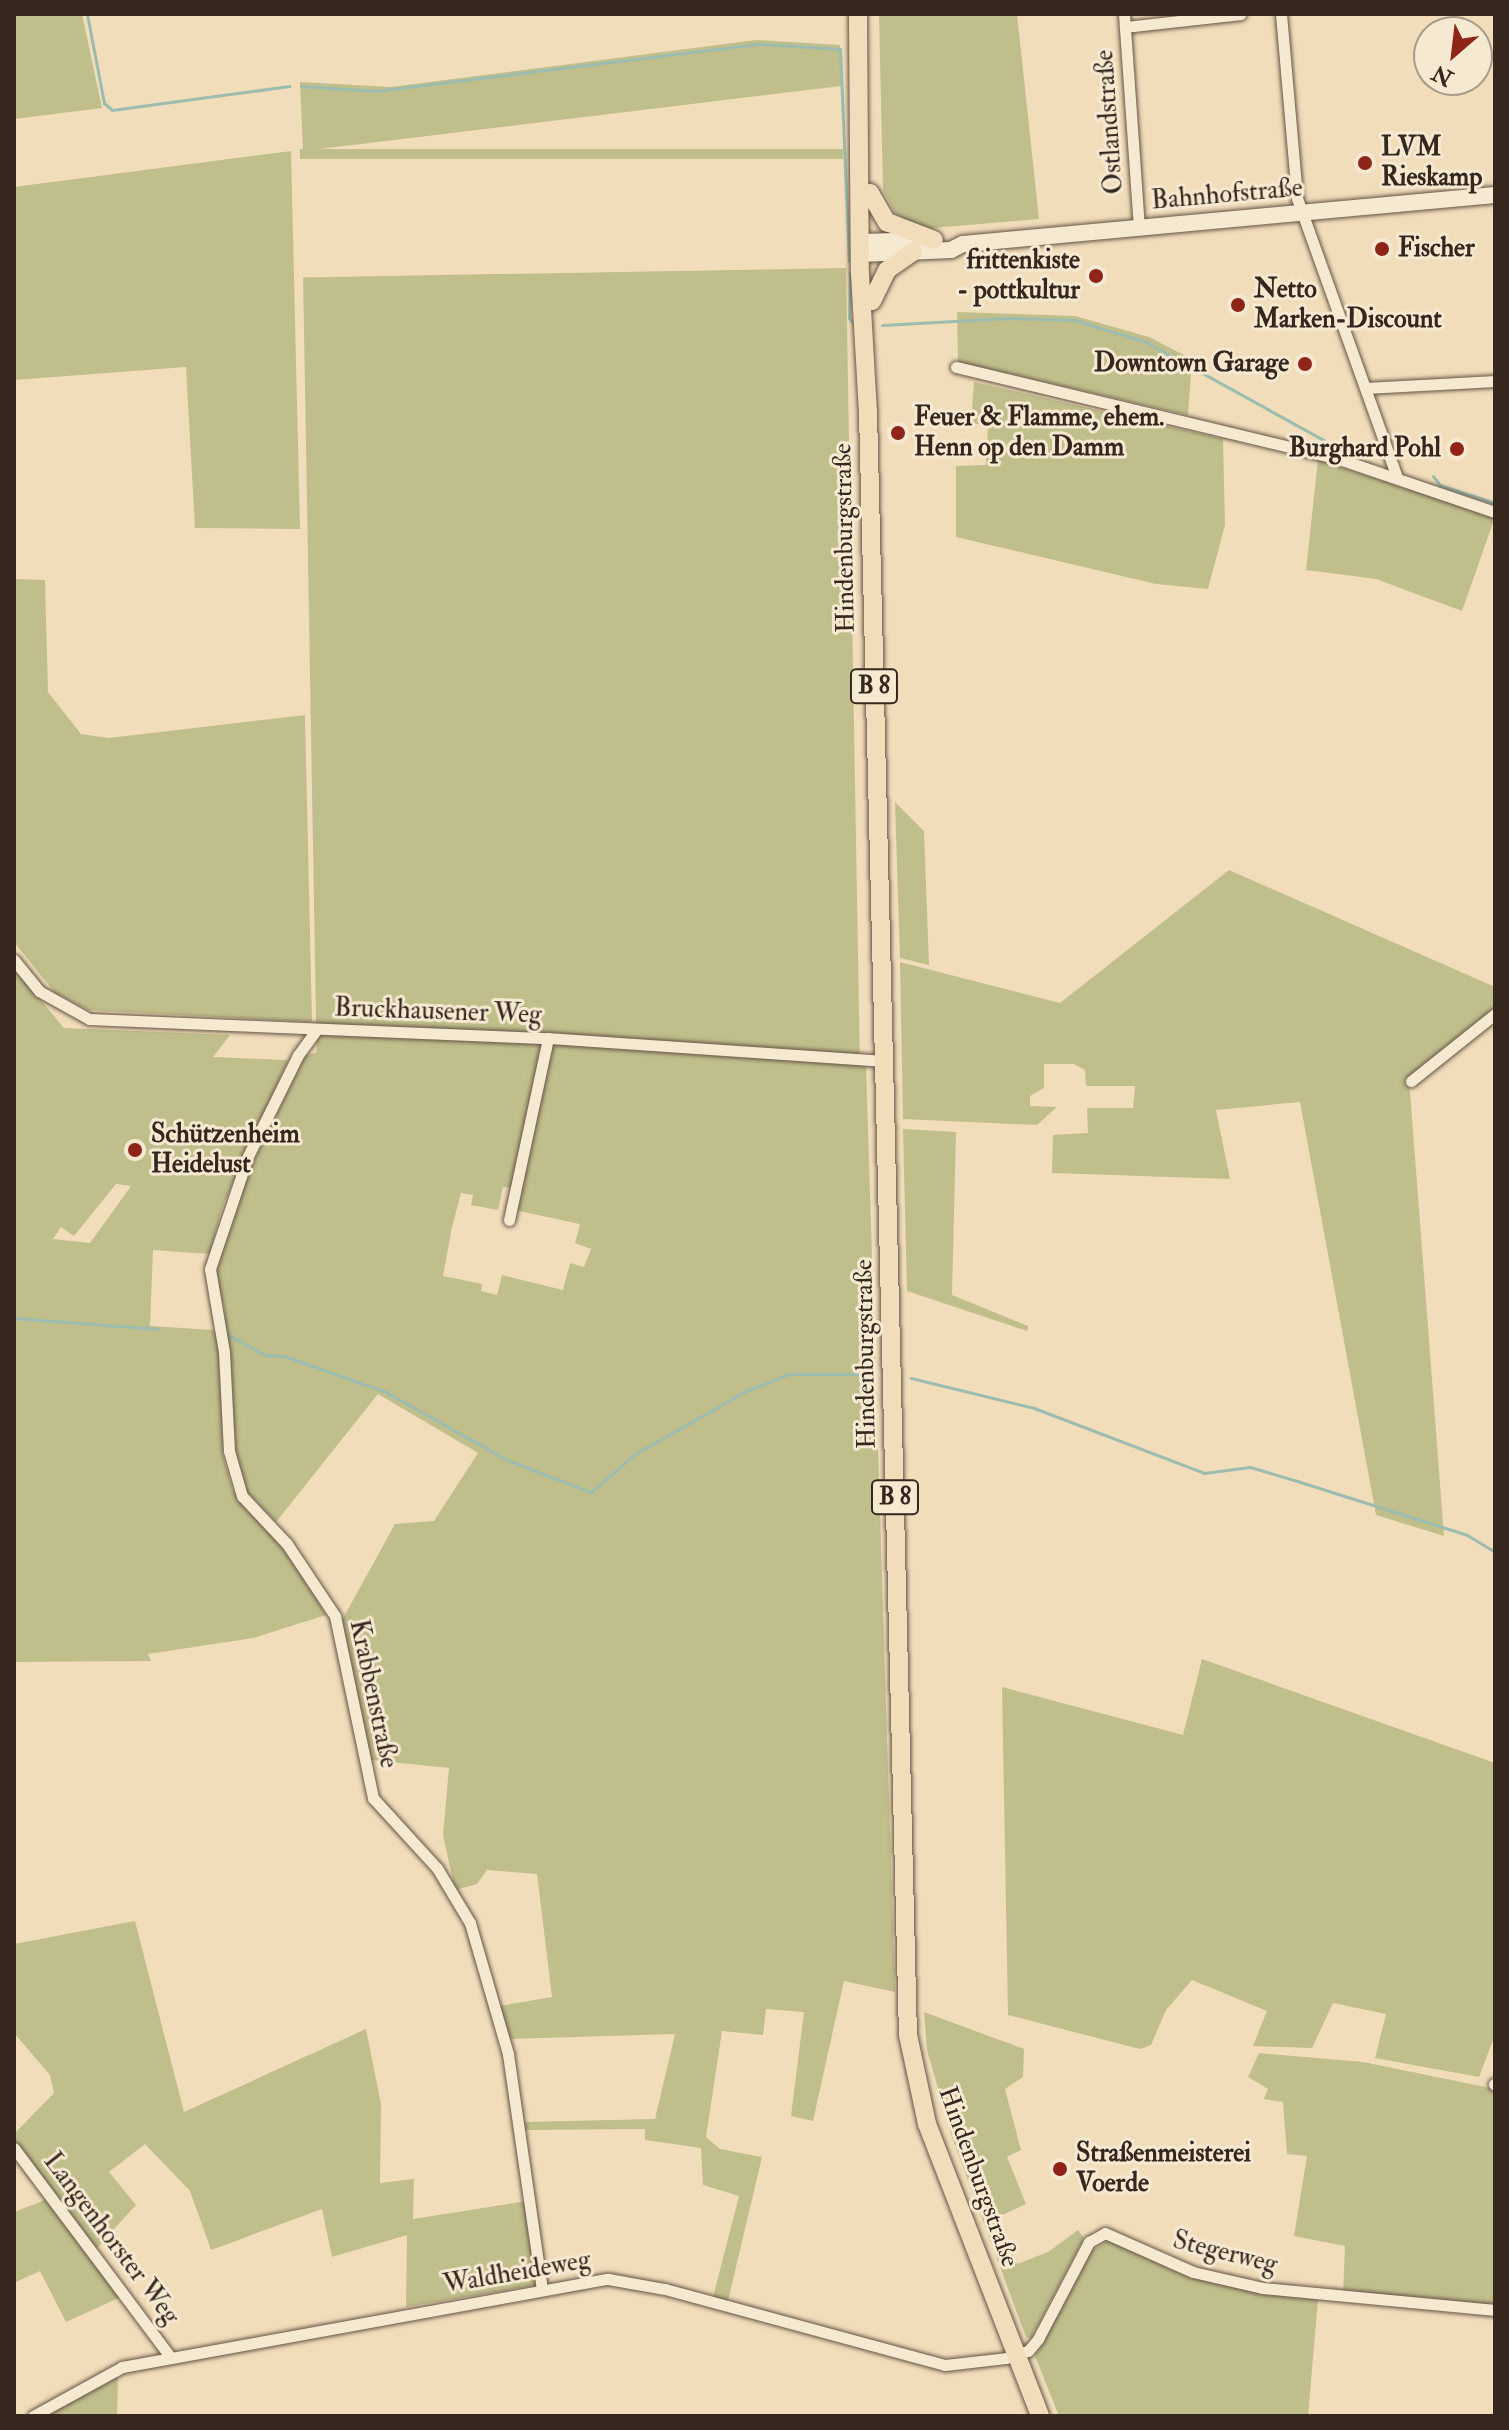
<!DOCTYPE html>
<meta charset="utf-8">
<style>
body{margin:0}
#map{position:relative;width:1509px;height:2430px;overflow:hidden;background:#f1ddba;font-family:"IM FELL Double Pica",serif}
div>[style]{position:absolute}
.green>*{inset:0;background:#c0bf8c;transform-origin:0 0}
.stream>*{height:3px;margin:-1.5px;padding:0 1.5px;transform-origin:1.5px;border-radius:1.5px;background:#9bbcae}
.roads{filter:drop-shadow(0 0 2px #645445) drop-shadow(0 0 2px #645445)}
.street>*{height:11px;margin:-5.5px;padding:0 5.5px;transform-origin:5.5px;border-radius:5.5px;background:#f6e9d2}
.secondary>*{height:16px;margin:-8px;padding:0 8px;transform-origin:8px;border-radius:8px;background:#f6e9d2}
.primary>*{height:18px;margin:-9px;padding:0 9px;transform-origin:9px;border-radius:9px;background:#f1ddba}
.dots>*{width:22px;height:22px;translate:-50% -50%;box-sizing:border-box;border:4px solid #f6e9d2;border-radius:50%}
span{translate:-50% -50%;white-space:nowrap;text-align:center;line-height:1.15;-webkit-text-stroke:6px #f6e9d2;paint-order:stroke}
.shield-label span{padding:2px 6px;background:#f6e9d2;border:2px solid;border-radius:6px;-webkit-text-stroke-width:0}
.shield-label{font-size:24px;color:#35271e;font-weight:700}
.street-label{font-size:26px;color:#35271e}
.poi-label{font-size:26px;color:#35271e;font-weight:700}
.left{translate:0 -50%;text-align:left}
.right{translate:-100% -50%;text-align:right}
.frame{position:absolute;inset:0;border:16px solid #35271e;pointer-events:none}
.north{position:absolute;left:1413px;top:16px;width:80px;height:80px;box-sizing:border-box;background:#f6e9d2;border:2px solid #a99b8a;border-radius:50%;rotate:208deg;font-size:22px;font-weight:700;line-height:32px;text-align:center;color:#35271e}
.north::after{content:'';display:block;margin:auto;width:28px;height:36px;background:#8f2418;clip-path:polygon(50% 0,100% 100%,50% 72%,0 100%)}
</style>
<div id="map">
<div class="green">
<i style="clip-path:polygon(14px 14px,82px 14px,102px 108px,14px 119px)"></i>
<i style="clip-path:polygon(879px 14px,1017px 14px,1039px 219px,921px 229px,895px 213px,883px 190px)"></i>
<i style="clip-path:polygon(756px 40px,840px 45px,841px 86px,303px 151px,300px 82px,391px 87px)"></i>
<i style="left:843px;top:149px;width:10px;height:543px;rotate:90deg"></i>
<i style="clip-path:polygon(291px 151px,300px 529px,195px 528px,186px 367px,14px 380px,14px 187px)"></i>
<i style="left:846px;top:268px;width:786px;height:543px;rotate:89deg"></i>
<i style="clip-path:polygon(957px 312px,1075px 316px,1149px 337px,1192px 359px,1188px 415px,958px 362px)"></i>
<i style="clip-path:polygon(974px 382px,1223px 439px,1225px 525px,1208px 589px,1156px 584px,956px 537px,956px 466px,986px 465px,988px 427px,971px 422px)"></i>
<i style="clip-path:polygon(1318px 460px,1495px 517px,1462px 611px,1376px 579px,1306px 570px)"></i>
<i style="clip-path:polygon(14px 579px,45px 580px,48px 692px,81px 734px,109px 738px,305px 715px,312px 1022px,89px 1010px,55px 993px,14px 942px)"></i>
<i style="clip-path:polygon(895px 802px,924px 831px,929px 965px,900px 958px)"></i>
<i style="clip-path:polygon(1229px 870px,1495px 987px,1495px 1009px,1409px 1079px,1444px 1536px,1376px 1515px,1300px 1102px,1216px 1110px,1230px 1179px,1052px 1173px,1053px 1135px,1088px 1133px,1087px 1108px,1133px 1108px,1135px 1086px,1086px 1086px,1085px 1070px,1074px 1064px,1044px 1064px,1044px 1088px,1030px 1096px,1030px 1106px,1057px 1107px,1037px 1125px,903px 1119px,900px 962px,1060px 1003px)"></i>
<i style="clip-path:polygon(evenodd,14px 968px,64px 1028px,230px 1035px,213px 1057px,288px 1060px,223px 1205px,209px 1254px,153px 1250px,150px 1326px,213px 1330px,219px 1338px,223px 1456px,233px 1491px,286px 1551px,326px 1615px,253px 1638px,148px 1654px,151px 1661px,14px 1662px,14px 968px,116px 1184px,131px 1186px,90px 1243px,53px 1239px,61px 1227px,74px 1236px,116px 1184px)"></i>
<i style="clip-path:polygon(369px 1035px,532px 1040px,543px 1052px,514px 1188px,503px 1187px,498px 1210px,471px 1205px,473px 1195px,461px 1193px,452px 1227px,443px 1276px,482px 1284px,481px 1291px,497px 1295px,502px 1275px,563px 1290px,570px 1263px,584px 1267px,591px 1249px,575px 1243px,580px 1224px,514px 1210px,552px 1042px,866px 1065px,895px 1992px,844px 1981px,813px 2121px,791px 2116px,804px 2012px,766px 2009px,763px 2035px,722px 2031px,706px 2137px,720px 2149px,762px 2157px,728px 2301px,713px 2297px,739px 2196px,703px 2185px,701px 2148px,645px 2140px,645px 2129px,525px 2130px,524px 2122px,655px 2119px,675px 2034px,507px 2039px,499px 2006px,552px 1997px,537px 1874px,487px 1870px,477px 1884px,455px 1890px,443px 1835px,449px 1768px,371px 1760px,341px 1622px,395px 1524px,434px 1521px,478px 1453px,378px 1394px,276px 1522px,247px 1492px,235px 1448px,224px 1306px,215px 1282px,222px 1244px,247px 1175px,305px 1056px)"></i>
<i style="clip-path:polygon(903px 1129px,956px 1132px,952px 1295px,1028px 1326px,1027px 1331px,907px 1291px)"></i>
<i style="clip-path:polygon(1202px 1659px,1495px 1763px,1495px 2035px,1479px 2077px,1375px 2058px,1386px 2014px,1333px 2003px,1312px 2048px,1253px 2046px,1267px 2011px,1192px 1980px,1166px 2010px,1151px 2045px,1140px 2049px,1008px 2015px,1002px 1687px,1183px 1735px)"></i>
<i style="clip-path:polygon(135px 1921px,184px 2112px,366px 2029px,381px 2104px,380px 2183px,414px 2179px,413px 2219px,527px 2201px,537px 2285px,406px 2307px,407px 2235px,332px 2257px,322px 2209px,211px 2250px,190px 2191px,145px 2144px,109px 2172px,136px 2205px,96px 2249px,14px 2141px,14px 2134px,54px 2093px,50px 2075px,14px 2033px,14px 1944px)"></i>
<i style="clip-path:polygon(924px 2012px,1024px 2049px,1023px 2077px,1005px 2089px,1021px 2150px,1007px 2157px,1026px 2204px,998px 2217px,1017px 2264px,1048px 2252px,1078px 2230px,1084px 2238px,1031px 2338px,1026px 2337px,952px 2137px,927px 2050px)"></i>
<i style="clip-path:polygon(1259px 2053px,1363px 2062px,1495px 2089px,1495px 2305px,1343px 2295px,1345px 2246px,1294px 2236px,1307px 2156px,1287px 2154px,1283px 2102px,1264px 2099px,1268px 2089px,1248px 2077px)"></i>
<i style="clip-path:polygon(45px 2200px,121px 2297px,66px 2322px,40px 2271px,14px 2283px,14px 2212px)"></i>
<i style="clip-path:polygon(1110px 2240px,1183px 2275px,1318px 2300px,1308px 2416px,1059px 2416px,1035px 2356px,1091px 2251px)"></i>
<i style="clip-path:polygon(118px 2376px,117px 2416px,46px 2416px,72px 2398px)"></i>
</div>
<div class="stream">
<i style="left:87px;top:14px;width:91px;rotate:79.2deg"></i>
<i style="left:104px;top:103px;width:11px;rotate:41deg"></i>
<i style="left:112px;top:110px;width:179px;rotate:-7.7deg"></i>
<i style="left:301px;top:86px;width:75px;rotate:3.8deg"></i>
<i style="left:376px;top:91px;width:387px;rotate:-7deg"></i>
<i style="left:760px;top:44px;width:80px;rotate:3.6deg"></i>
<i style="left:840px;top:49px;width:212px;rotate:87.6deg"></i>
<i style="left:850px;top:272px;width:46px;rotate:91.2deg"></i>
<i style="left:849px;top:318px;width:11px;rotate:49deg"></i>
<i style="left:882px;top:325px;width:127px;rotate:-3.2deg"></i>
<i style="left:1009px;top:318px;width:65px;rotate:1.8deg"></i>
<i style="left:1074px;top:320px;width:75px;rotate:17deg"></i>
<i style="left:1146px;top:342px;width:230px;rotate:28.9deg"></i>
<i style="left:1347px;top:453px;width:8px;rotate:-7deg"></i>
<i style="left:1433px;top:476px;width:11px;rotate:52deg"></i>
<i style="left:1440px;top:485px;width:58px;rotate:18.1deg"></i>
<i style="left:14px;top:1318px;width:144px;rotate:4.4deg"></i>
<i style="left:228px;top:1335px;width:42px;rotate:28.4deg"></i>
<i style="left:265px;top:1355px;width:19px;rotate:3deg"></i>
<i style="left:284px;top:1356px;width:108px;rotate:19.4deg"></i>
<i style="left:386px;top:1392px;width:139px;rotate:29.3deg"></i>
<i style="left:507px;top:1460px;width:90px;rotate:20.9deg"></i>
<i style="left:591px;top:1492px;width:58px;rotate:-40.8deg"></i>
<i style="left:635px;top:1454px;width:125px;rotate:-29.6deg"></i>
<i style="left:744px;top:1392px;width:48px;rotate:-21.8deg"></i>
<i style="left:789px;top:1374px;width:83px"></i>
<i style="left:911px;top:1378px;width:127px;rotate:13.7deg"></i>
<i style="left:1034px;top:1408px;width:182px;rotate:20.9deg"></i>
<i style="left:1204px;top:1473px;width:46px;rotate:-7.4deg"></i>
<i style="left:1250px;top:1467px;width:46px;rotate:16.5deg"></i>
<i style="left:1294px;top:1480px;width:182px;rotate:17.6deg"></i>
<i style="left:1467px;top:1535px;width:33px;rotate:31deg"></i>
</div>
<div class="roads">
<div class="street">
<i style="left:1124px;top:14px;width:215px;rotate:86deg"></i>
<i style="left:1281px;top:14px;width:185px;rotate:85deg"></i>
<i style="left:1297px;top:198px;width:296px;rotate:70.3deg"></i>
<i style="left:1125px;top:27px;width:116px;rotate:-6.4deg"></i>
<i style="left:956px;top:367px;width:397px;rotate:13.5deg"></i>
<i style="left:1342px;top:460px;width:162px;rotate:18.8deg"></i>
<i style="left:1366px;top:388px;width:129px;rotate:-3.1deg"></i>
<i style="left:14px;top:960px;width:40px;rotate:51deg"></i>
<i style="left:39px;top:991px;width:57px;rotate:29.2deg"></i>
<i style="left:89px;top:1019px;width:459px;rotate:2.4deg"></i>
<i style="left:548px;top:1038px;width:336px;rotate:3.9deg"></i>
<i style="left:317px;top:1029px;width:32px;rotate:126deg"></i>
<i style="left:298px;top:1055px;width:113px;rotate:116.3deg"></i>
<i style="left:248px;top:1156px;width:119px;rotate:108.6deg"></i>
<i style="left:210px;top:1269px;width:84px;rotate:80.4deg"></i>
<i style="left:224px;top:1352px;width:99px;rotate:87.1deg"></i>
<i style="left:229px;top:1451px;width:47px;rotate:73.9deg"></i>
<i style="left:242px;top:1496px;width:66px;rotate:46.8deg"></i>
<i style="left:287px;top:1544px;width:87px;rotate:56.3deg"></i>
<i style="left:335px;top:1616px;width:186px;rotate:78.2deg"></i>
<i style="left:373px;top:1798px;width:95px;rotate:47.6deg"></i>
<i style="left:437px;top:1868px;width:64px;rotate:59deg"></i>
<i style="left:470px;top:1923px;width:136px;rotate:73.8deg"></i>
<i style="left:508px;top:2054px;width:238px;rotate:81.8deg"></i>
<i style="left:1411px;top:1081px;width:107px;rotate:-38.6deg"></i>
<i style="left:509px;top:1220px;width:186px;rotate:-77.9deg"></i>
<i style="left:1494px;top:2084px;width:1px;rotate:45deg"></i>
<i style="left:14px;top:2148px;width:262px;rotate:53.2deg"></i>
<i style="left:33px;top:2416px;width:102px;rotate:-28.8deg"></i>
<i style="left:122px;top:2367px;width:494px;rotate:-10.3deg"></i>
<i style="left:608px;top:2279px;width:58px;rotate:10deg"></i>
<i style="left:665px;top:2289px;width:290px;rotate:15.2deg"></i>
<i style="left:945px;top:2365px;width:61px;rotate:-6.5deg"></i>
<i style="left:1006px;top:2358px;width:23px;rotate:-18deg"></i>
<i style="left:1028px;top:2351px;width:16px;rotate:-50deg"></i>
<i style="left:1038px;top:2339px;width:110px;rotate:-62.3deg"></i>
<i style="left:1089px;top:2242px;width:18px;rotate:-29deg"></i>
<i style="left:1105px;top:2233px;width:96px;rotate:23.9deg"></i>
<i style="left:1193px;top:2272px;width:72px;rotate:12.9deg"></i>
<i style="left:1263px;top:2288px;width:233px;rotate:5.4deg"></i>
</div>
<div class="secondary">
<i style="left:861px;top:242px;width:69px;rotate:-1.7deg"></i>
<i style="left:861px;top:254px;width:90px;rotate:-2.5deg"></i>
<i style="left:951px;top:250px;width:13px;rotate:-27deg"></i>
<i style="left:963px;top:244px;width:534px;rotate:-5.26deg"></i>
</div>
<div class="primary">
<i style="left:858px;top:14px;width:260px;rotate:89.6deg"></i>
<i style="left:860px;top:274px;width:138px;rotate:86.7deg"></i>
<i style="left:868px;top:412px;width:1623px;rotate:88.59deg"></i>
<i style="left:908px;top:2035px;width:91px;rotate:77.9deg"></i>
<i style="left:927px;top:2124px;width:313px;rotate:68.8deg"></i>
<i style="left:870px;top:193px;width:34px;rotate:60deg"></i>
<i style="left:887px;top:222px;width:50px;rotate:21deg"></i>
<i style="left:872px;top:301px;width:34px;rotate:-64deg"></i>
<i style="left:887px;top:270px;width:32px;rotate:-35deg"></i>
</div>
</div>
<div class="dots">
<i style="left:1365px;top:163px;background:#8f2418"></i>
<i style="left:1382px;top:249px;background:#8f2418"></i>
<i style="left:1096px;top:276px;background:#8f2418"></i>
<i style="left:1238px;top:305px;background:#8f2418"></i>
<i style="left:1305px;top:364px;background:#8f2418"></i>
<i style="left:898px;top:433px;background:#8f2418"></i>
<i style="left:1457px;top:449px;background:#8f2418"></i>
<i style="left:135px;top:1150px;background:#8f2418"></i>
<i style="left:1060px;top:2169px;background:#8f2418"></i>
</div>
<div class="shield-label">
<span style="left:874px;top:686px">B 8</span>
<span style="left:895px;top:1497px">B 8</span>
</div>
<div class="street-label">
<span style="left:1110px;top:122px;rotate:-94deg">Ostlandstraße</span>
<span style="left:1227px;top:195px;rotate:-5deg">Bahnhofstraße</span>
<span style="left:845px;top:538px;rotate:-91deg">Hindenburgstraße</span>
<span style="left:438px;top:1012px;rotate:2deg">Bruckhausener Weg</span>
<span style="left:866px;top:1354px;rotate:-91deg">Hindenburgstraße</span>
<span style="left:373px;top:1694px;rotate:78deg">Krabbenstraße</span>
<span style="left:978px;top:2177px;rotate:70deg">Hindenburgstraße</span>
<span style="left:111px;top:2239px;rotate:53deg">Langenhorster Weg</span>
<span style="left:1225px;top:2253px;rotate:14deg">Stegerweg</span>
<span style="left:517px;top:2273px;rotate:-10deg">Waldheideweg</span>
</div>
<div class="poi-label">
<span class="left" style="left:1381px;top:163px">LVM<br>Rieskamp</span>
<span class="left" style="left:1398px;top:249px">Fischer</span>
<span class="right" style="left:1080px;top:276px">frittenkiste<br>- pottkultur</span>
<span class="left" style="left:1254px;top:305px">Netto<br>Marken-Discount</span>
<span class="right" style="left:1289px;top:364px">Downtown Garage</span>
<span class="left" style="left:914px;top:433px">Feuer &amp; Flamme, ehem.<br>Henn op den Damm</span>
<span class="right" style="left:1441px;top:449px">Burghard Pohl</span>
<span class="left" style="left:151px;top:1150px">Schützenheim<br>Heidelust</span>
<span class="left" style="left:1076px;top:2169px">Straßenmeisterei<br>Voerde</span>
</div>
<div class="frame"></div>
<div class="north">N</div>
</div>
